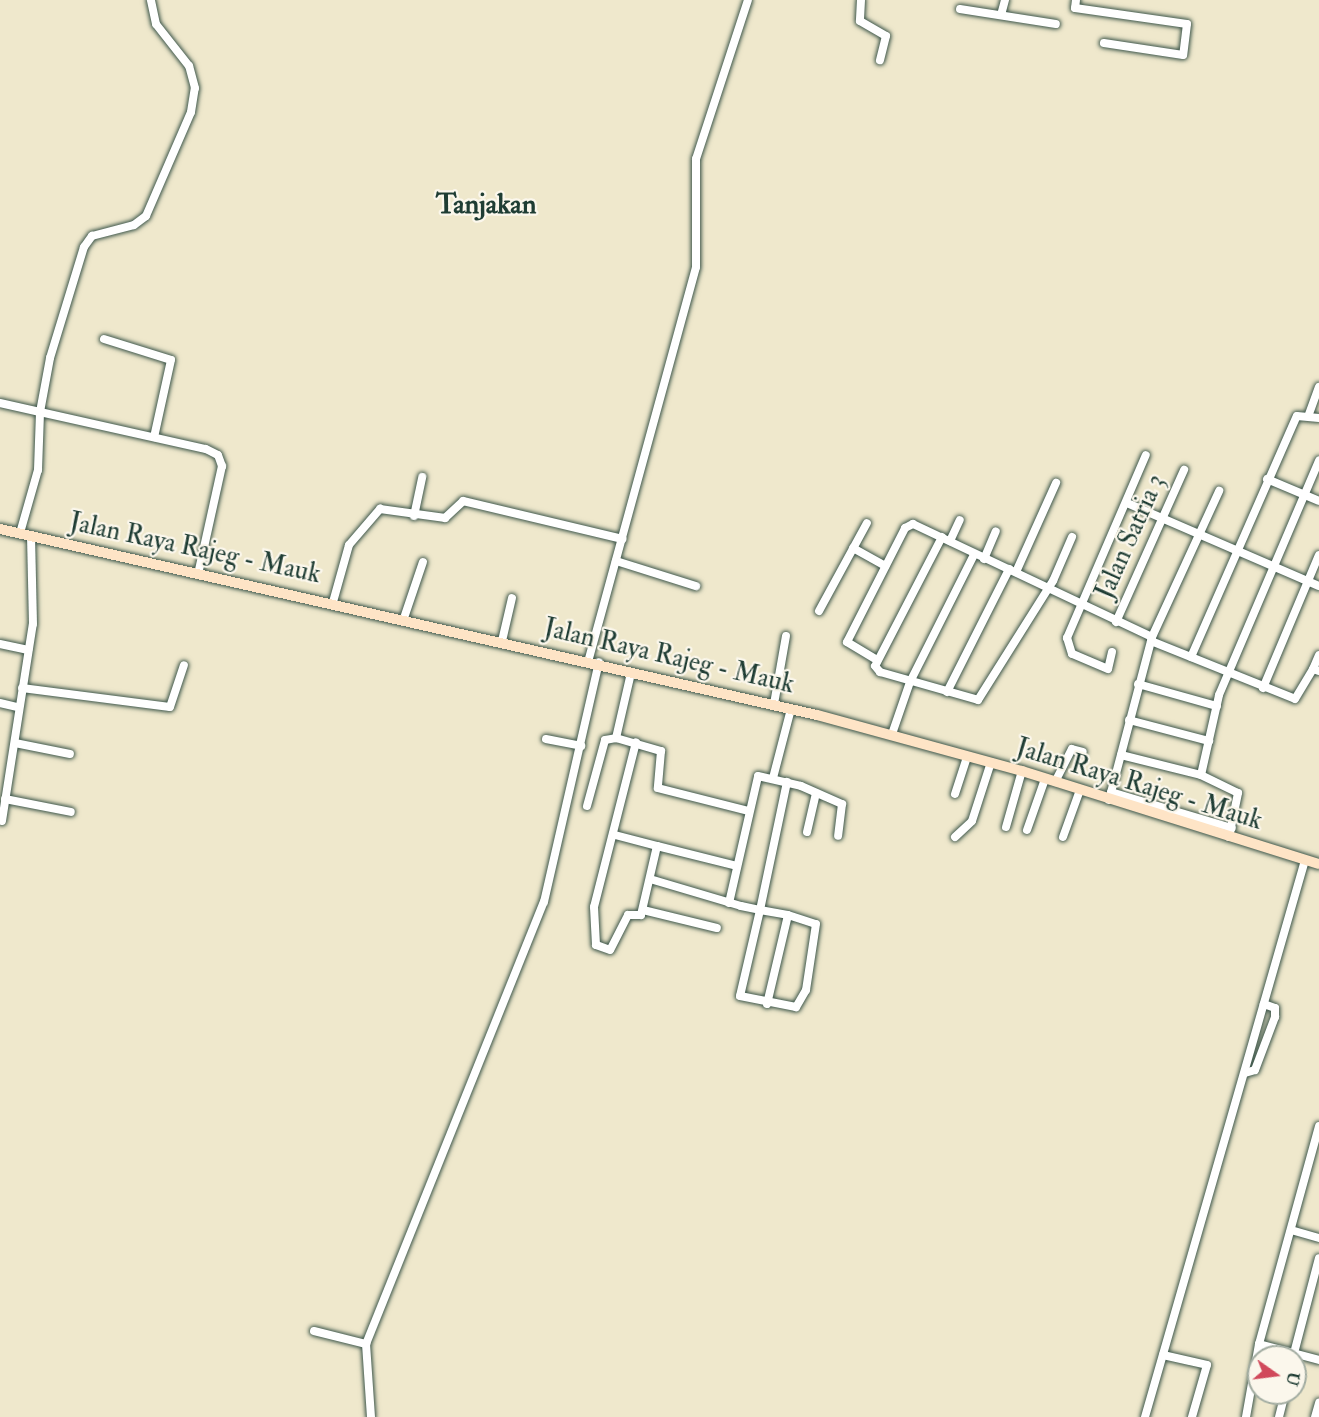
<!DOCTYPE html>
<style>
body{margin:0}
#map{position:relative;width:1319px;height:1417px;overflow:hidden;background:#efe8cc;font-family:"IM FELL Double Pica",serif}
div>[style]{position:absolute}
.roads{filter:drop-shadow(0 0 2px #3e574b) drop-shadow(0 0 2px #3e574b)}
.street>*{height:8px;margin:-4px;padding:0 4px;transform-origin:4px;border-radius:4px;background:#fff}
.secondary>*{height:10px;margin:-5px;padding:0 5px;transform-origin:5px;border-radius:5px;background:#fee4c6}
span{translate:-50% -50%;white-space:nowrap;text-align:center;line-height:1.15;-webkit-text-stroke:4.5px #fbf7ec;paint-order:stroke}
.street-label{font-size:26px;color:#1f3d34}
.quarter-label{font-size:28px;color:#1f3d34;font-weight:700}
.north{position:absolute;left:1247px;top:1345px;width:60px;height:60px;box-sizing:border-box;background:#fbf7ec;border:2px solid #a3ada2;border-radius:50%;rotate:104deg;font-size:16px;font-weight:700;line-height:24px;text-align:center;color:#1f3d34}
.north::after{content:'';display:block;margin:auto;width:21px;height:27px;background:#d1495b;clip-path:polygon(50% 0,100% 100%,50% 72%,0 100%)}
</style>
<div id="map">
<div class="roads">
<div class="street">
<i style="left:861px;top:0;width:21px;rotate:93deg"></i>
<i style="left:860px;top:21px;width:30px;rotate:30deg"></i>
<i style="left:886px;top:36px;width:25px;rotate:104deg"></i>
<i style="left:1076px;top:0;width:8px;rotate:97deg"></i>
<i style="left:1075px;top:8px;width:113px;rotate:8.1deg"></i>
<i style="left:1187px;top:24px;width:31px;rotate:97deg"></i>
<i style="left:1183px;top:55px;width:80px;rotate:-171.4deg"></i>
<i style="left:960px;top:9px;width:97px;rotate:8.9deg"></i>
<i style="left:1001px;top:15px;width:16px;rotate:-75deg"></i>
<i style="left:104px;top:339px;width:70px;rotate:17.4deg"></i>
<i style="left:171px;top:360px;width:79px;rotate:102.4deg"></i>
<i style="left:0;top:403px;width:41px;rotate:12.7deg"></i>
<i style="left:40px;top:412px;width:55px;rotate:-79.5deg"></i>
<i style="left:50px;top:358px;width:116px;rotate:-73deg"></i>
<i style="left:84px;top:247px;width:14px;rotate:-54deg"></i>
<i style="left:92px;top:236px;width:43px;rotate:-14.7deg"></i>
<i style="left:134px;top:225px;width:15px;rotate:-37deg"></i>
<i style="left:146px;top:216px;width:113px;rotate:-66.6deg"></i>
<i style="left:191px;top:112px;width:24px;rotate:-81deg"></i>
<i style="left:195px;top:88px;width:23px;rotate:-105deg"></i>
<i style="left:189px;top:66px;width:53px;rotate:-128.2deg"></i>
<i style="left:156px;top:24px;width:25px;rotate:-102deg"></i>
<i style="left:1309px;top:414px;width:29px;rotate:-70deg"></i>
<i style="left:1267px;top:479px;width:56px;rotate:22.9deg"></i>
<i style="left:1127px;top:503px;width:209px;rotate:23.4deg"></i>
<i style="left:414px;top:516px;width:40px;rotate:-78deg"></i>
<i style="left:20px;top:533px;width:66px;rotate:-74.1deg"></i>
<i style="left:38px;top:470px;width:58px;rotate:-88deg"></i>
<i style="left:40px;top:412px;width:170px;rotate:12.6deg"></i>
<i style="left:206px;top:449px;width:13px;rotate:27deg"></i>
<i style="left:218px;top:455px;width:12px;rotate:70deg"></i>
<i style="left:222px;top:466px;width:111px;rotate:102.5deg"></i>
<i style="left:942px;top:537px;width:145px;rotate:117.4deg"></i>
<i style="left:875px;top:666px;width:8px;rotate:50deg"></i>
<i style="left:880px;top:672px;width:102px;rotate:15.9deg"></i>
<i style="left:978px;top:700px;width:141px;rotate:-57.8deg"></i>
<i style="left:1053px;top:581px;width:48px;rotate:-66.6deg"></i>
<i style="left:950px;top:541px;width:23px;rotate:-65deg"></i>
<i style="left:853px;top:548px;width:37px;rotate:29deg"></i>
<i style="left:984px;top:559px;width:30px;rotate:-67deg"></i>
<i style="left:616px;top:561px;width:84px;rotate:17.4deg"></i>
<i style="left:1016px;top:572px;width:98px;rotate:-65.8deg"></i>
<i style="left:333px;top:602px;width:59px;rotate:-74.3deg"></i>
<i style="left:349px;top:545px;width:48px;rotate:-49.3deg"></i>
<i style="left:380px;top:509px;width:66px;rotate:7.9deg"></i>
<i style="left:445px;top:518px;width:25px;rotate:-43deg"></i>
<i style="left:463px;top:501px;width:164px;rotate:13.4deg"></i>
<i style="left:819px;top:611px;width:100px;rotate:-61.4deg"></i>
<i style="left:404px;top:618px;width:59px;rotate:-71.3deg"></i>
<i style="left:1116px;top:622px;width:167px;rotate:-65.9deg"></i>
<i style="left:502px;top:641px;width:44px;rotate:-76.9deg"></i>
<i style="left:1151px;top:641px;width:155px;rotate:21.9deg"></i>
<i style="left:1295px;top:699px;width:35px;rotate:-59deg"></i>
<i style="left:1313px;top:669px;width:6px;rotate:18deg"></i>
<i style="left:0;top:644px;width:29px;rotate:12deg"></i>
<i style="left:1112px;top:652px;width:17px;rotate:103deg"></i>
<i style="left:1108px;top:669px;width:39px;rotate:-157deg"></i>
<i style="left:1072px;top:654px;width:17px;rotate:-107deg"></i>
<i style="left:1067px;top:638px;width:199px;rotate:-66.7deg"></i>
<i style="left:1191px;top:657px;width:263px;rotate:-66.3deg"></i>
<i style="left:1297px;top:416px;width:22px;rotate:5deg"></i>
<i style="left:877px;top:660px;width:35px;rotate:-149deg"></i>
<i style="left:847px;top:642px;width:128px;rotate:-63deg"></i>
<i style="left:905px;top:528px;width:9px;rotate:-27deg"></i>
<i style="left:913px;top:524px;width:264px;rotate:25.3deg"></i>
<i style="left:588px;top:662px;width:409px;rotate:-74.7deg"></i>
<i style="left:696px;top:267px;width:108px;rotate:-90deg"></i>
<i style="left:696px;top:159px;width:167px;rotate:-71.9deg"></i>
<i style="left:1313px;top:669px;width:15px;rotate:-67deg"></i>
<i style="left:631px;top:673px;width:67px;rotate:103deg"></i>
<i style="left:616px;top:738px;width:47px;rotate:16.1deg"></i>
<i style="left:661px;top:751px;width:37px;rotate:95deg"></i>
<i style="left:658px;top:788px;width:94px;rotate:14.2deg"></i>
<i style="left:1138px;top:684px;width:82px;rotate:15.6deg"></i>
<i style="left:22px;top:688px;width:149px;rotate:7.3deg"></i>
<i style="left:170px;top:707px;width:44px;rotate:-71.6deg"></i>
<i style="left:1263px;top:688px;width:144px;rotate:-67.2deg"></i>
<i style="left:947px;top:692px;width:138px;rotate:-63.2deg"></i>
<i style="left:0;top:703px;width:18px;rotate:13deg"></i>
<i style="left:774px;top:704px;width:69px;rotate:-80deg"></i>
<i style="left:1129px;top:720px;width:83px;rotate:14.7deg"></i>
<i style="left:892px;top:734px;width:55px;rotate:-70.9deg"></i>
<i style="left:910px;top:682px;width:142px;rotate:-63.3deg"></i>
<i style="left:546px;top:739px;width:36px;rotate:11deg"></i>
<i style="left:15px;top:743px;width:56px;rotate:11.3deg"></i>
<i style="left:1121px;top:755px;width:82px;rotate:14deg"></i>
<i style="left:773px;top:778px;width:71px;rotate:-75.4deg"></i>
<i style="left:1055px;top:782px;width:37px;rotate:-63deg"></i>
<i style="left:1072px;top:749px;width:11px;rotate:15deg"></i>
<i style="left:1111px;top:792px;width:126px;rotate:16.6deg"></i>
<i style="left:955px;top:794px;width:40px;rotate:-72deg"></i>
<i style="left:5px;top:799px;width:67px;rotate:11.1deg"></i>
<i style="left:1109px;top:800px;width:169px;rotate:-75.2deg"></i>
<i style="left:1152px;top:637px;width:161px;rotate:-65.3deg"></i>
<i style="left:587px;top:806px;width:68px;rotate:-74.7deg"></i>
<i style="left:605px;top:740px;width:11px;rotate:-10deg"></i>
<i style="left:2px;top:821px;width:199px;rotate:-81.1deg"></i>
<i style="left:33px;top:624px;width:88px;rotate:-91.3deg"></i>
<i style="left:1006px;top:827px;width:58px;rotate:-74.1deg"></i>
<i style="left:1027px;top:830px;width:54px;rotate:-70.6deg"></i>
<i style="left:807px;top:832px;width:40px;rotate:-77deg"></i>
<i style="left:615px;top:835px;width:43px;rotate:14.7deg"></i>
<i style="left:657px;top:846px;width:71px;rotate:103.1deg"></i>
<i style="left:641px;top:915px;width:13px;rotate:180deg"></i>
<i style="left:628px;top:915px;width:39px;rotate:117deg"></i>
<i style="left:610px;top:950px;width:15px;rotate:-160deg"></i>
<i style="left:596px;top:945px;width:38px;rotate:-93deg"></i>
<i style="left:594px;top:907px;width:170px;rotate:-75.7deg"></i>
<i style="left:955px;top:837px;width:23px;rotate:-43deg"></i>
<i style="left:972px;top:821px;width:62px;rotate:-72.1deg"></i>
<i style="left:1063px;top:837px;width:50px;rotate:-70.1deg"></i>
<i style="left:1229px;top:837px;width:45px;rotate:-78.4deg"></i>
<i style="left:1238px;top:793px;width:41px;rotate:-154.1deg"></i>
<i style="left:1201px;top:775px;width:82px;rotate:-77.3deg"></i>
<i style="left:1219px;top:695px;width:255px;rotate:-66.9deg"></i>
<i style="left:657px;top:846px;width:82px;rotate:14deg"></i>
<i style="left:650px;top:879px;width:95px;rotate:16.5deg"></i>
<i style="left:741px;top:906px;width:19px;rotate:12deg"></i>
<i style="left:760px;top:910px;width:28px;rotate:10deg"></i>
<i style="left:788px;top:915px;width:29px;rotate:18deg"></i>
<i style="left:816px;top:924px;width:67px;rotate:98.6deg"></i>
<i style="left:806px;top:990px;width:20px;rotate:120deg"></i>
<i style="left:796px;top:1007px;width:57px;rotate:-168.9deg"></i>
<i style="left:740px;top:996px;width:88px;rotate:-76.9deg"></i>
<i style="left:760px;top:910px;width:131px;rotate:-78.1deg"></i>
<i style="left:729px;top:903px;width:130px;rotate:-77.1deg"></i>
<i style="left:758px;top:776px;width:44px;rotate:13.1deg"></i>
<i style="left:801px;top:786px;width:45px;rotate:23.7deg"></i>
<i style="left:842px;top:804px;width:32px;rotate:97deg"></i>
<i style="left:643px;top:910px;width:76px;rotate:13.7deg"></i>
<i style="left:767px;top:1004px;width:91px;rotate:-76.7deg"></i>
<i style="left:1245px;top:1073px;width:10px;rotate:-17deg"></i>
<i style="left:1255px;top:1070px;width:57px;rotate:-69.3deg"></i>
<i style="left:1275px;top:1017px;width:9px;rotate:-90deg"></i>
<i style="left:1275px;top:1008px;width:12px;rotate:-160deg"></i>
<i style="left:1291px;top:1230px;width:29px;rotate:16deg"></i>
<i style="left:314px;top:1331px;width:54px;rotate:14deg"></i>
<i style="left:1259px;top:1344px;width:62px;rotate:14.9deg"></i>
<i style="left:1163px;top:1355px;width:45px;rotate:12.8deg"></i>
<i style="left:1207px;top:1365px;width:54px;rotate:106.1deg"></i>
<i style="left:1293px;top:1357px;width:102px;rotate:-75.3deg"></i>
<i style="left:371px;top:1417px;width:73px;rotate:-93.9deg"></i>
<i style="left:366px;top:1344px;width:476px;rotate:-68.1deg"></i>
<i style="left:544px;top:902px;width:246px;rotate:-77.1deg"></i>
<i style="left:1145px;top:1417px;width:580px;rotate:-73.97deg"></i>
<i style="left:1246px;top:1417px;width:74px;rotate:-79.9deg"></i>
<i style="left:1259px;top:1344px;width:226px;rotate:-74.6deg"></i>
<i style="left:1279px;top:1417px;width:25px;rotate:-76deg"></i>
<i style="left:1315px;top:1417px;width:15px;rotate:-74deg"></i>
</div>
<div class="secondary">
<i style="left:0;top:529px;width:838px;rotate:12.83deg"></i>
<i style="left:817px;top:715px;width:213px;rotate:15.3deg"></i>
<i style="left:1022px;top:771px;width:311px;rotate:17.4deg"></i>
</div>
</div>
<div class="street-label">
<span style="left:1131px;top:537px;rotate:-66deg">Jalan Satria 3</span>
<span style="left:195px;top:549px;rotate:12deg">Jalan Raya Rajeg - Mauk</span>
<span style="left:669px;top:657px;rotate:13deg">Jalan Raya Rajeg - Mauk</span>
<span style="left:1139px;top:785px;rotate:17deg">Jalan Raya Rajeg - Mauk</span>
</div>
<div class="quarter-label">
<span style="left:486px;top:205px">Tanjakan</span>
</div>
<div class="north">U</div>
</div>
